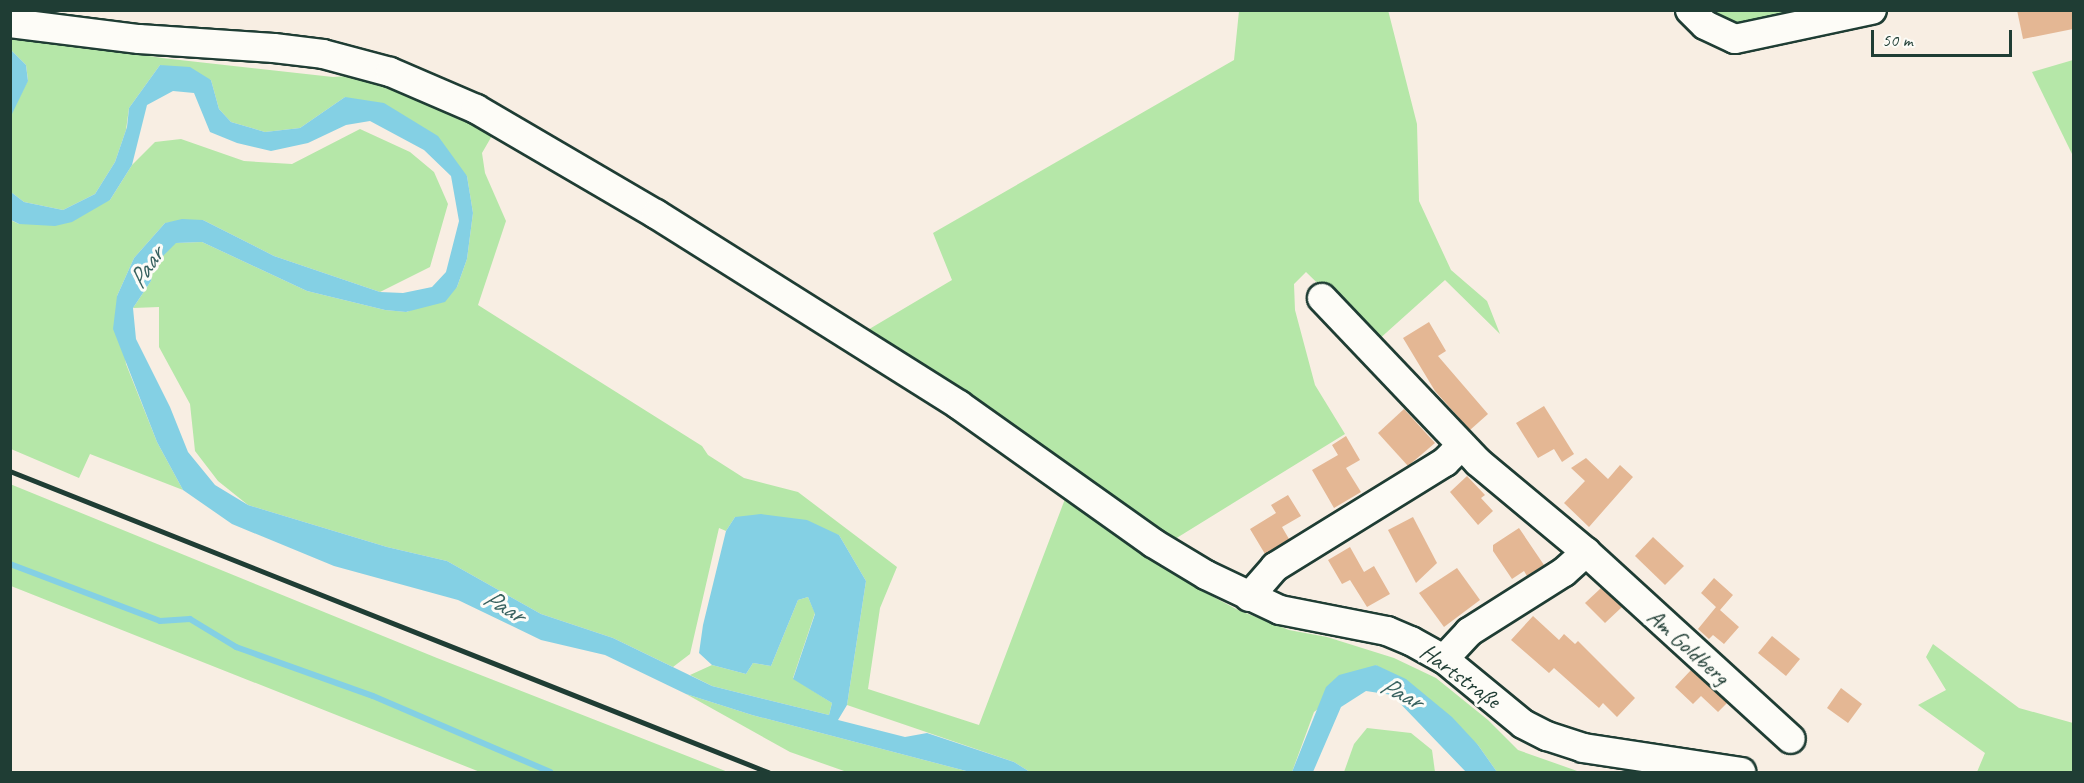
<!DOCTYPE html>
<html>
<head>
<meta charset="utf-8">
<style>
	body { margin:0 }
	#map { position:relative; width:2084px; height:783px; overflow:hidden; background:#f8eee3; font-family:Caveat,sans-serif }
	div>[style] { position:absolute }
	[style*='--x'] { left:calc(var(--x)*1px); top:calc(var(--y)*1px); width:calc(var(--w)*1px); rotate:calc(var(--a)*1deg) }
	.green>* { inset:0; background:#b5e7a8 }
	.water>* { inset:0; background:#84d0e4 }
	.stream>* { height:6px; margin:-3px; padding:0 3px; transform-origin:3px; border-radius:3px; background:#84d0e4 }
	.building>* { inset:0; background:#e4b794 }
	.roads { filter:drop-shadow(2px 0 #1f3d34) drop-shadow(-2px 0 #1f3d34) drop-shadow(0 2px #1f3d34) drop-shadow(0 -2px #1f3d34) }
	.minor>* { height:28px; margin:-14px; padding:0 14px; transform-origin:14px; border-radius:14px; background:#fdfcf7 }
	.rail>* { height:4.5px; margin:-2.25px; padding:0 2.25px; transform-origin:2.25px; border-radius:2.25px; background:#1f3d34 }
	span { translate:-50% -50%; white-space:nowrap; text-align:center; line-height:1.15; -webkit-text-stroke:6px #fdfcf7; paint-order:stroke }
	.street-label { font-size:24px; color:#1f3d34 }
	.water-label { font-size:26px; color:#386260; font-style:italic }
	.frame { position:absolute; inset:0; border:12px solid #1f3d34; pointer-events:none }
	.scale { position:absolute; left:1871px; top:30px; width:141px; height:27px; box-sizing:border-box; border:3px solid #1f3d34; border-top:0; padding-left:8px; font-size:18px; line-height:21px; white-space:nowrap; color:#1f3d34; -webkit-text-stroke:4px #fdfcf7; paint-order:stroke }
</style>
</head>
<body>
<div id="map">
	<div class="green">
		<i style="clip-path:polygon(1388px 10px,1417px 124px,1419px 201px,1451px 270px,1487px 301px,1500px 334px,1445px 280px,1377px 341px,1306px 272px,1294px 284px,1295px 310px,1315px 385px,1345px 434px,1175px 539px,1133px 515px,866px 331px,952px 280px,933px 233px,1234px 60px,1239px 11px)"></i>
		<i style="clip-path:polygon(1700px 11px,1832px 11px,1740px 28px)"></i>
		<i style="clip-path:polygon(10px 34px,162px 58px,333px 77px,349px 76px,429px 100px,493px 134px,482px 153px,485px 173px,506px 221px,478px 305px,702px 446px,708px 455px,744px 478px,798px 492px,897px 567px,880px 608px,868px 689px,979px 725px,1065px 499px,1193px 586px,1238px 610px,1289px 630px,1327px 637px,1394px 658px,1436px 678px,1488px 720px,1518px 750px,1580px 772px,1497px 772px,1478px 745px,1376px 665px,1314px 712px,1292px 772px,1030px 772px,1014px 762px,847px 705px,866px 581px,839px 535px,735px 517px,726px 531px,719px 528px,690px 654px,673px 667px,613px 638px,541px 614px,447px 561px,387px 547px,248px 505px,218px 481px,195px 451px,190px 404px,159px 347px,159px 307px,133px 308px,151px 281px,153px 266px,175px 243px,202px 242px,307px 291px,385px 310px,407px 312px,457px 287px,467px 259px,473px 213px,467px 176px,345px 97px,300px 128px,265px 132px,231px 122px,219px 109px,211px 80px,160px 65px,129px 108px,126px 130px,115px 162px,95px 194px,63px 210px,24px 202px,11px 192px,10px 116px,28px 80px,26px 65px,11px 50px)"></i>
		<i style="clip-path:polygon(2073px 60px,2074px 60px,2073px 156px,2032px 72px)"></i>
		<i style="clip-path:polygon(360px 129px,410px 152px,434px 172px,448px 204px,430px 267px,380px 292px,274px 256px,203px 220px,165px 223px,134px 258px,117px 296px,126px 364px,157px 442px,183px 490px,90px 454px,79px 478px,11px 449px,10px 220px,19px 224px,110px 200px,132px 165px,155px 142px,181px 139px,244px 161px,292px 164px)"></i>
		<i style="clip-path:polygon(10px 484px,437px 658px,728px 772px,480px 772px,11px 586px)"></i>
		<i style="clip-path:polygon(808px 597px,815px 613px,793px 678px,832px 703px,829px 715px,712px 686px,690px 675px,712px 665px,746px 674px,753px 663px,771px 666px,798px 600px)"></i>
		<i style="clip-path:polygon(1933px 644px,2019px 708px,2073px 723px,2073px 772px,1977px 772px,1985px 753px,1918px 705px,1946px 690px,1926px 657px)"></i>
		<i style="clip-path:polygon(686px 694px,752px 715px,970px 772px,847px 772px,790px 752px)"></i>
		<i style="clip-path:polygon(1367px 728px,1411px 733px,1432px 750px,1435px 772px,1344px 772px,1354px 744px)"></i>
	</div>
	<div class="water">
		<i style="clip-path:polygon(11px 50px,26px 65px,28px 81px,11px 116px)"></i>
		<i style="clip-path:polygon(160px 65px,190px 67px,211px 80px,219px 109px,231px 122px,265px 132px,300px 128px,345px 97px,384px 103px,438px 136px,467px 176px,473px 213px,467px 259px,457px 287px,445px 302px,406px 312px,385px 310px,307px 291px,202px 242px,176px 243px,153px 266px,151px 281px,133px 308px,136px 339px,170px 407px,188px 452px,215px 485px,248px 505px,387px 547px,447px 561px,541px 614px,613px 638px,712px 686px,829px 715px,832px 703px,793px 679px,815px 614px,808px 597px,798px 600px,771px 666px,753px 663px,746px 674px,712px 665px,699px 653px,703px 625px,726px 531px,735px 517px,761px 514px,807px 520px,839px 535px,866px 581px,847px 705px,838px 720px,905px 737px,927px 733px,1014px 762px,1030px 772px,970px 772px,752px 715px,686px 694px,605px 655px,541px 640px,458px 600px,334px 566px,232px 524px,183px 490px,157px 442px,113px 329px,117px 296px,134px 258px,165px 223px,182px 219px,203px 220px,274px 256px,380px 292px,403px 293px,432px 287px,446px 272px,459px 221px,451px 176px,424px 150px,370px 121px,346px 125px,308px 143px,271px 151px,237px 143px,210px 132px,194px 93px,173px 91px,147px 105px,132px 165px,110px 200px,72px 222px,55px 226px,19px 224px,11px 220px,11px 192px,24px 202px,63px 210px,95px 194px,115px 162px,127px 127px,129px 108px)"></i>
		<i style="clip-path:polygon(1376px 665px,1406px 679px,1452px 717px,1478px 745px,1497px 772px,1466px 772px,1392px 695px,1366px 691px,1341px 707px,1313px 772px,1292px 772px,1326px 687px,1339px 675px)"></i>
	</div>
	<div class="stream">
		<i style="--x:10;--y:564;--w:160;--a:20.8"></i>
		<i style="--x:160;--y:621;--w:30;--a:-4"></i>
		<i style="--x:190;--y:619;--w:54;--a:31.3"></i>
		<i style="--x:236;--y:647;--w:145;--a:19.7"></i>
		<i style="--x:373;--y:696;--w:193;--a:23.2"></i>
	</div>
	<div class="building">
		<i style="clip-path:polygon(2017px 10px,2073px 10px,2073px 29px,2023px 39px)"></i>
		<i style="clip-path:polygon(1429px 322px,1446px 351px,1438px 356px,1488px 414px,1470px 430px,1435px 391px,1403px 338px)"></i>
		<i style="clip-path:polygon(1544px 406px,1574px 454px,1562px 462px,1554px 449px,1538px 458px,1516px 423px)"></i>
		<i style="clip-path:polygon(1404px 409px,1435px 443px,1408px 466px,1378px 433px)"></i>
		<i style="clip-path:polygon(1346px 436px,1360px 460px,1346px 468px,1361px 492px,1334px 508px,1312px 470px,1338px 455px,1332px 445px)"></i>
		<i style="clip-path:polygon(1586px 458px,1608px 479px,1620px 465px,1633px 477px,1589px 527px,1564px 503px,1585px 481px,1571px 468px)"></i>
		<i style="clip-path:polygon(1467px 476px,1485px 495px,1481px 498px,1493px 511px,1478px 525px,1450px 492px)"></i>
		<i style="clip-path:polygon(1288px 495px,1301px 516px,1282px 527px,1289px 539px,1265px 554px,1250px 529px,1276px 513px,1271px 505px)"></i>
		<i style="clip-path:polygon(1413px 517px,1437px 563px,1416px 583px,1388px 530px)"></i>
		<i style="clip-path:polygon(1519px 528px,1544px 565px,1527px 576px,1524px 571px,1512px 579px,1493px 551px,1493px 545px)"></i>
		<i style="clip-path:polygon(1653px 537px,1684px 566px,1665px 585px,1635px 556px)"></i>
		<i style="clip-path:polygon(1350px 547px,1364px 572px,1374px 566px,1390px 594px,1367px 607px,1350px 580px,1342px 584px,1328px 560px)"></i>
		<i style="clip-path:polygon(1457px 568px,1480px 600px,1444px 627px,1419px 593px)"></i>
		<i style="clip-path:polygon(1714px 578px,1733px 595px,1720px 610px,1739px 627px,1724px 644px,1713px 635px,1709px 639px,1698px 629px,1716px 607px,1701px 593px)"></i>
		<i style="clip-path:polygon(1601px 588px,1622px 607px,1605px 623px,1585px 603px)"></i>
		<i style="clip-path:polygon(1533px 616px,1559px 640px,1564px 634px,1575px 644px,1578px 641px,1635px 698px,1617px 717px,1603px 703px,1599px 708px,1554px 668px,1549px 673px,1511px 640px)"></i>
		<i style="clip-path:polygon(1772px 636px,1800px 659px,1786px 676px,1758px 653px)"></i>
		<i style="clip-path:polygon(1691px 670px,1727px 703px,1718px 712px,1701px 696px,1693px 704px,1675px 687px)"></i>
		<i style="clip-path:polygon(1841px 688px,1862px 704px,1848px 723px,1827px 708px)"></i>
	</div>
	<div class="roads">
		<div class="minor">
			<i style="--x:1690;--y:10;--w:21;--a:45"></i>
			<i style="--x:1705;--y:25;--w:33;--a:25"></i>
			<i style="--x:1735;--y:39;--w:140;--a:-12"></i>
			<i style="--x:10;--y:23;--w:130;--a:7.1"></i>
			<i style="--x:139;--y:39;--w:135;--a:3.8"></i>
			<i style="--x:274;--y:48;--w:49;--a:7"></i>
			<i style="--x:323;--y:54;--w:69;--a:15"></i>
			<i style="--x:390;--y:72;--w:94;--a:23.3"></i>
			<i style="--x:476;--y:109;--w:208;--a:30.3"></i>
			<i style="--x:656;--y:214;--w:358;--a:32.2"></i>
			<i style="--x:959;--y:405;--w:238;--a:35.4"></i>
			<i style="--x:1153;--y:543;--w:62;--a:31.1"></i>
			<i style="--x:1206;--y:575;--w:82;--a:25.3"></i>
			<i style="--x:1280;--y:610;--w:109;--a:11.1"></i>
			<i style="--x:1387;--y:631;--w:26;--a:23"></i>
			<i style="--x:1411;--y:641;--w:38;--a:29"></i>
			<i style="--x:1444;--y:659;--w:102;--a:39.4"></i>
			<i style="--x:1523;--y:724;--w:27;--a:27"></i>
			<i style="--x:1547;--y:736;--w:38;--a:18"></i>
			<i style="--x:1583;--y:748;--w:160;--a:8.6"></i>
			<i style="--x:1322;--y:298;--w:226;--a:46.4"></i>
			<i style="--x:1478;--y:462;--w:141;--a:39.8"></i>
			<i style="--x:1586;--y:552;--w:277;--a:42.4"></i>
			<i style="--x:1249;--y:597;--w:40;--a:-49"></i>
			<i style="--x:1275;--y:567;--w:200;--a:-31.7"></i>
			<i style="--x:1445;--y:462;--w:23;--a:-45"></i>
			<i style="--x:1444;--y:659;--w:37;--a:-47"></i>
			<i style="--x:1469;--y:632;--w:112;--a:-32.3"></i>
			<i style="--x:1564;--y:572;--w:30;--a:-42"></i>
		</div>
	</div>
	<div class="rail">
		<i style="--x:10;--y:471;--w:816;--a:21.66"></i>
	</div>
	<div class="street-label">
		<span style="left:1688px;top:647px;rotate:42deg">Am Goldberg</span>
		<span style="left:1460px;top:676px;rotate:36deg">Hartstraße</span>
	</div>
	<div class="water-label">
		<span style="left:146px;top:268px;rotate:-57deg">Paar</span>
		<span style="left:504px;top:606px;rotate:30deg">Paar</span>
		<span style="left:1401px;top:693px;rotate:26deg">Paar</span>
	</div>
	<div class="frame"></div>
	<div class="scale">50 m</div>
</div>
</body>
</html>
